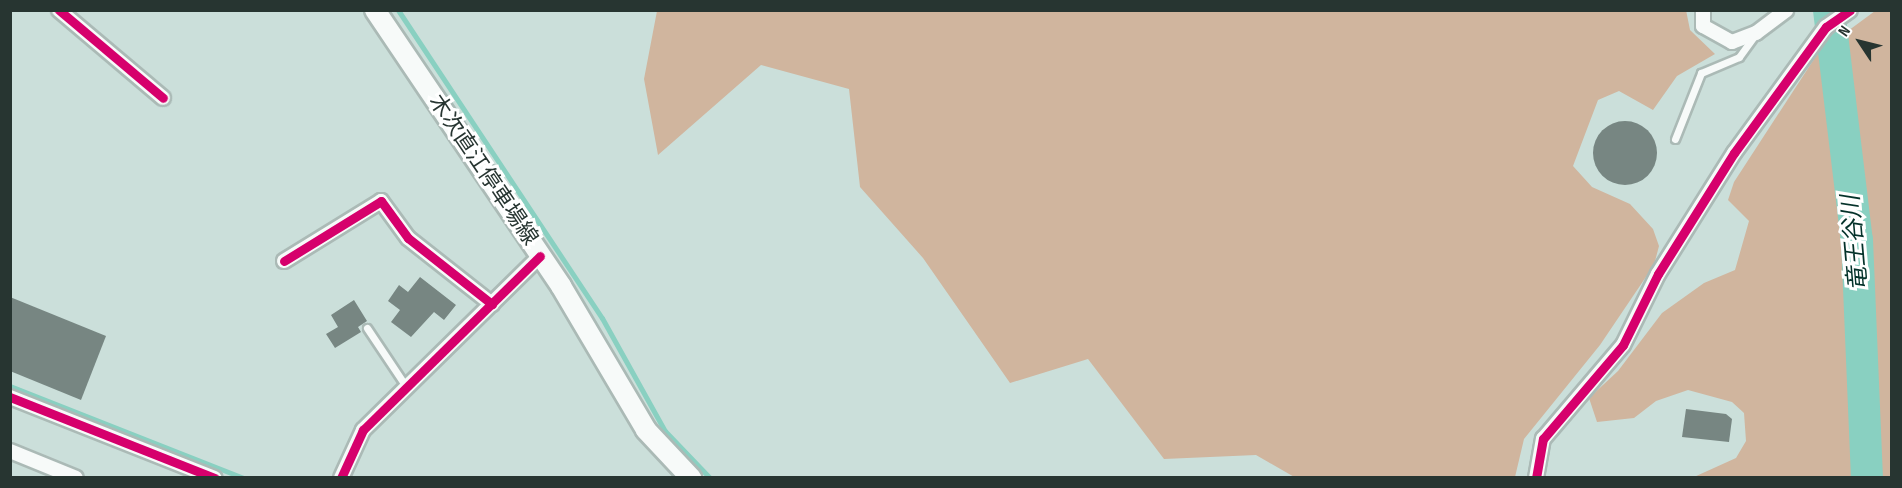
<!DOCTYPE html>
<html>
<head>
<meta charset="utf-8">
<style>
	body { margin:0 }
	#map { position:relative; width:1902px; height:488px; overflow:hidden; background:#cbdfda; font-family:"Sofia Sans Condensed","Noto Sans JP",sans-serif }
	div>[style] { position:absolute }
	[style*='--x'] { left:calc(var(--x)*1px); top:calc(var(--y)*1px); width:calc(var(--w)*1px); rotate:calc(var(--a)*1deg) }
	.forest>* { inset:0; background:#d0b59e }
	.stream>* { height:5px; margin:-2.5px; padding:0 2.5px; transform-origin:2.5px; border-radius:2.5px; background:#89d0c1 }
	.river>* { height:32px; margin:-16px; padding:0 16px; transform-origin:16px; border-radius:16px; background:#89d0c1 }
	.building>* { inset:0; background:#778682 }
	.round { border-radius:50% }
	.roads { filter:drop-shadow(2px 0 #abbab6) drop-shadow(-2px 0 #abbab6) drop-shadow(0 2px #abbab6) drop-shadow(0 -2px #abbab6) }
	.lane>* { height:7px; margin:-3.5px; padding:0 3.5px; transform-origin:3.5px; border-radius:3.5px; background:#f7faf9 }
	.street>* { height:14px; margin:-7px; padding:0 7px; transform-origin:7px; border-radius:7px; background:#f7faf9 }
	.secondary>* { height:20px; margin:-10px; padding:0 10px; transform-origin:10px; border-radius:10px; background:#f7faf9 }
	.cycleway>* { height:9px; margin:-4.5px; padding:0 4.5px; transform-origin:4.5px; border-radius:4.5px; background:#d6006c }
	span { translate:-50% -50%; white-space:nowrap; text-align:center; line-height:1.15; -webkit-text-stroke:6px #fff; paint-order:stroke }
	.street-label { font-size:22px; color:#273531 }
	.water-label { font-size:24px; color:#04322a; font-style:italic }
	.frame { position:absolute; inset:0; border:12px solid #273531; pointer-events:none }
	.north { position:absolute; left:1830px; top:12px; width:60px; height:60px; -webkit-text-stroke:4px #fff; paint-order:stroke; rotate:305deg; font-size:16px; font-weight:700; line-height:24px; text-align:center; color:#273531 }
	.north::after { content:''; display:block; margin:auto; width:21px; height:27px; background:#273531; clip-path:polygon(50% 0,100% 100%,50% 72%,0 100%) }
</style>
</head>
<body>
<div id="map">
	<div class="forest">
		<i style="clip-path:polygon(657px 11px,1686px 10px,1690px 30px,1715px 54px,1677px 76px,1653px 110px,1619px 91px,1598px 100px,1573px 166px,1592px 187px,1630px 204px,1653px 229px,1659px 246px,1654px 265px,1600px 345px,1524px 439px,1515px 477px,1296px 478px,1256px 455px,1164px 459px,1088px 359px,1010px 383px,923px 258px,860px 187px,849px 89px,761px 65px,658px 155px,644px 79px)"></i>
		<i style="clip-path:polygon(1875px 11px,1892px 11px,1891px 477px,1694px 477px,1736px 458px,1746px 441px,1744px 413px,1732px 402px,1688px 390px,1656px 401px,1634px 418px,1597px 422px,1589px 398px,1618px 371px,1662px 313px,1704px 283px,1735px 270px,1749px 221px,1728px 200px,1734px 182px,1818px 53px)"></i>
	</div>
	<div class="stream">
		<i style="--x:398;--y:10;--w:369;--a:56.5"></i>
		<i style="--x:602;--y:318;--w:129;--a:60.9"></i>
		<i style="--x:665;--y:431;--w:65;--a:46.2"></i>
		<i style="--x:10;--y:386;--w:251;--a:21.5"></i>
	</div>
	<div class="river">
		<i style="--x:1829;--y:10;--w:232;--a:83.1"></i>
		<i style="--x:1857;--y:240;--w:238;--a:87.6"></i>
	</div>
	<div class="building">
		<i class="round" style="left:1593px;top:121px;width:64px;height:64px"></i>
		<i style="clip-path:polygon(420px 277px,456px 305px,444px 320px,434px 312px,411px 337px,391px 322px,400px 310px,388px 301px,399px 285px,408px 292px)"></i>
		<i style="clip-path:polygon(10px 297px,106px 336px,81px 400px,10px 371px)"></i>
		<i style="clip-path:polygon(354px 300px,367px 321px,358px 327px,361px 332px,335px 348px,326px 334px,338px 327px,331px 315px)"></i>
		<i style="clip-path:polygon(1686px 409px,1726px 414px,1732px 419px,1729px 442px,1682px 437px)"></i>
	</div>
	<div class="roads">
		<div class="lane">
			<i style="--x:1675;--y:139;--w:71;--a:-68.5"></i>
			<i style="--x:1701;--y:73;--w:41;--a:-22.8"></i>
			<i style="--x:1739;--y:57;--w:29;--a:-54"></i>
			<i style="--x:367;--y:328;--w:72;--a:56.3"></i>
		</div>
		<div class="street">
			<i style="--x:59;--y:10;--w:136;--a:40.2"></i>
			<i style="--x:1703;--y:10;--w:16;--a:90"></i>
			<i style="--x:1703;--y:26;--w:33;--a:29"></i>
			<i style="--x:1732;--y:42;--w:26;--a:-21"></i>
			<i style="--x:1756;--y:33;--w:38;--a:-37"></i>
			<i style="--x:284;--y:261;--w:114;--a:-31.7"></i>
			<i style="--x:381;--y:201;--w:46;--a:53.9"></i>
			<i style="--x:408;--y:238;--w:107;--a:38.2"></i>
			<i style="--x:10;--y:397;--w:220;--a:21.6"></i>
			<i style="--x:10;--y:451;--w:71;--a:22.2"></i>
			<i style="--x:341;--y:478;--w:53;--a:-65.4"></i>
			<i style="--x:363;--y:430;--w:248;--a:-44.5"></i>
			<i style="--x:1536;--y:478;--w:40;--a:-80"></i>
			<i style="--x:1543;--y:439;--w:123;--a:-49.6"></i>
			<i style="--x:1623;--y:345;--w:79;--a:-63.8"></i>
			<i style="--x:1658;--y:274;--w:143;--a:-57.9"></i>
			<i style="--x:1734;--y:153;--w:156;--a:-53.9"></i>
			<i style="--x:1826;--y:27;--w:29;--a:-35"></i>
		</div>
		<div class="secondary">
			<i style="--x:375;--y:10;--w:333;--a:56"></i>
			<i style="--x:561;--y:286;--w:167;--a:59.4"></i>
			<i style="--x:646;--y:430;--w:66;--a:46.8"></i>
		</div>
	</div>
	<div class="cycleway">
		<i style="--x:59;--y:10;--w:136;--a:40.2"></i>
		<i style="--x:284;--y:261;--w:114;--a:-31.7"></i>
		<i style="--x:381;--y:201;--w:46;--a:53.9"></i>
		<i style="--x:408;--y:238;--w:107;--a:38.2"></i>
		<i style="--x:10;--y:397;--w:220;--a:21.6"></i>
		<i style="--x:341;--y:478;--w:53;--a:-65.4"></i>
		<i style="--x:363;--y:430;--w:248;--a:-44.5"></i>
		<i style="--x:1536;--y:478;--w:40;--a:-80"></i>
		<i style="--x:1543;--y:439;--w:123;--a:-49.6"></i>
		<i style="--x:1623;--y:345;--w:79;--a:-63.8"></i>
		<i style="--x:1658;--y:274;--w:143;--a:-57.9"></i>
		<i style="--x:1734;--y:153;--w:156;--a:-53.9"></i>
		<i style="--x:1826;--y:27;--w:29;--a:-35"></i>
	</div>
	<div class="street-label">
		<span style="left:483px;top:170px;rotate:56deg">木次直江停車場線</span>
	</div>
	<div class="water-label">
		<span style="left:1855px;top:243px;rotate:-95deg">竜王谷川</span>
	</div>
	<div class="frame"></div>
	<div class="north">N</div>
</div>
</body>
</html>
